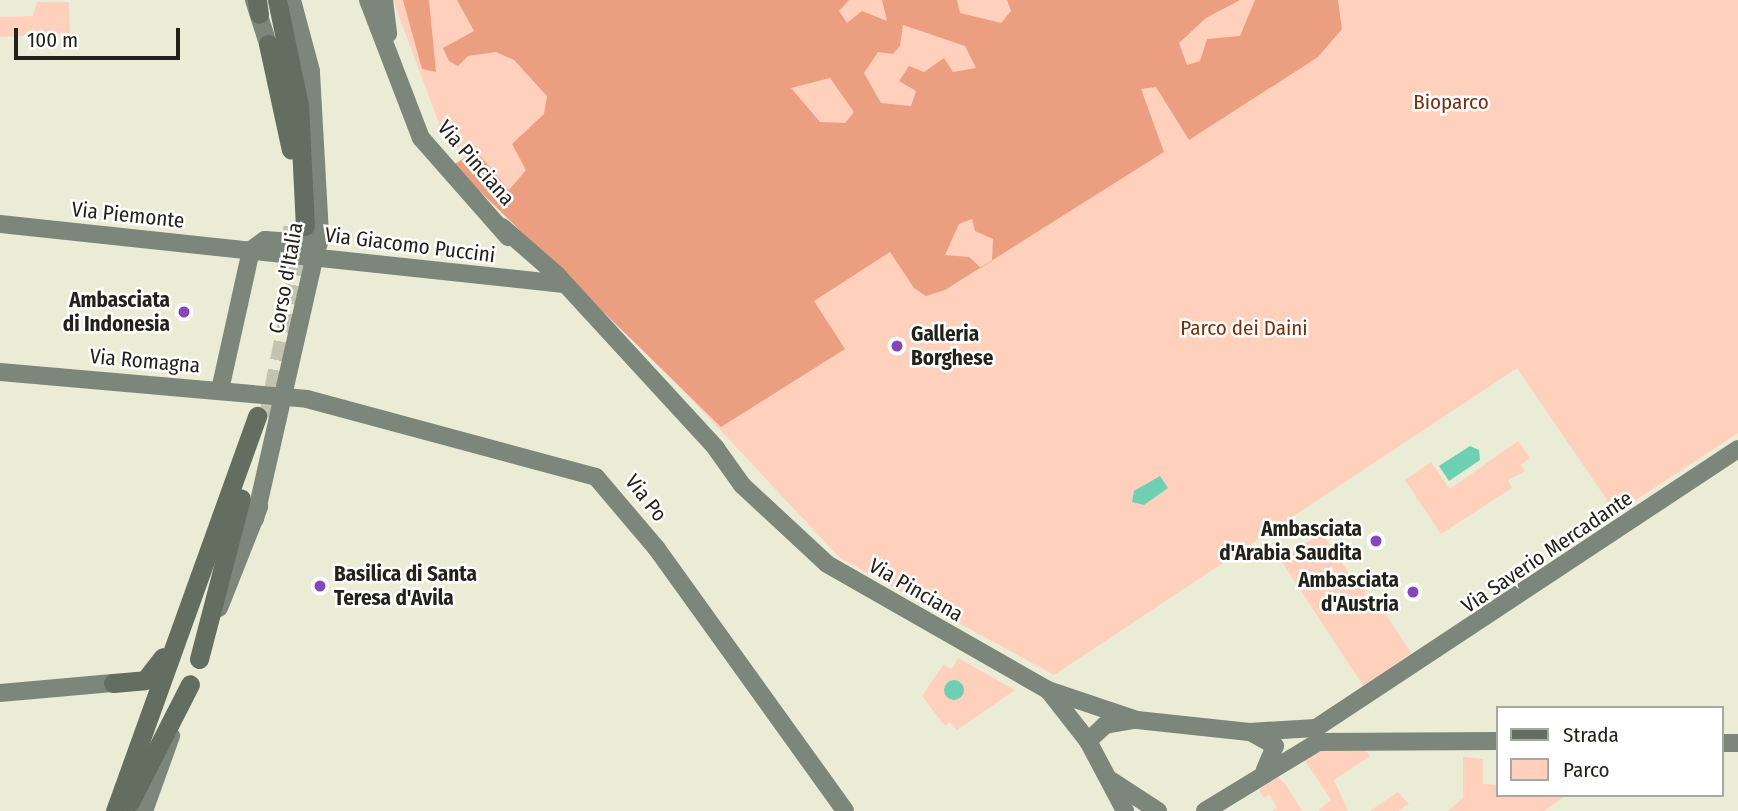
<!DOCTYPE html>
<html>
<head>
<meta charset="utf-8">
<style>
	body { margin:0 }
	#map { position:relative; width:1738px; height:811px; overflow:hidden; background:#ebecd5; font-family:"Fira Sans Condensed",sans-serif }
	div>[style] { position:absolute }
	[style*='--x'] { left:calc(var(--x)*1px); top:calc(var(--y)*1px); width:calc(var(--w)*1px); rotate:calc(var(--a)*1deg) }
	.green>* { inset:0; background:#ffd0bc }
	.forest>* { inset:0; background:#eb9f80 }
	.water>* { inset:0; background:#6fcfb3 }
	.round { border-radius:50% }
	.primary-tunnel>* { height:19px; margin-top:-9.5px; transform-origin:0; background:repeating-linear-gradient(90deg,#c3c4b0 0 19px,transparent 0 29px) }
	.secondary>* { height:18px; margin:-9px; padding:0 9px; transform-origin:9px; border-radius:9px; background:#7c867a }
	.primary>* { height:19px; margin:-9.5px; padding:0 9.5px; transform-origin:9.5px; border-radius:9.5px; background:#636e60 }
	.dots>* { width:19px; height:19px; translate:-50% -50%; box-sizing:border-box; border:4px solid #fff; border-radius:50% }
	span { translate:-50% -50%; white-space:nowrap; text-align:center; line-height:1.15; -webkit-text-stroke:5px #fff; paint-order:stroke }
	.park-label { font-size:21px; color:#74310f }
	.street-label { font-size:21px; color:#22221a }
	.poi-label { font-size:21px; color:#22221a; font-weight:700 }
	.right { translate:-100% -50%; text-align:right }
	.left { translate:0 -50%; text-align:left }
	.legend { position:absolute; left:1496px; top:706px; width:228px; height:91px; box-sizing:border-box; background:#fff; border:2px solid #a7a7a3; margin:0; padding:9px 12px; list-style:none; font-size:21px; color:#22221a }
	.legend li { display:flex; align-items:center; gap:14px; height:35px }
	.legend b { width:35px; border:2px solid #a7a7a3 }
	.scale { position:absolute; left:14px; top:28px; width:166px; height:32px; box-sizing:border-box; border:4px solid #22221a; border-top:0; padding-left:9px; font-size:21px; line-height:24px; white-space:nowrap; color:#22221a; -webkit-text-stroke:5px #fff; paint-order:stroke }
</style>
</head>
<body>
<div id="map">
	<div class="green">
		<i style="clip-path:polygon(393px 0,1738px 0,1738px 433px,1616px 513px,1517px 368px,1054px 675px,840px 558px,443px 134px)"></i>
		<i style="clip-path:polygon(37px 2px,69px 2px,70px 33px,0 37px,0 17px,33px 16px)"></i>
		<i style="clip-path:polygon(1518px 441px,1530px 458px,1521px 465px,1525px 471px,1508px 480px,1512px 488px,1441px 534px,1405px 480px,1431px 462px,1450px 489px)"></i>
		<i style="clip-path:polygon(1322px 533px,1353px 579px,1359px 576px,1366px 586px,1362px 609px,1376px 599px,1411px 653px,1364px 687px,1280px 559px)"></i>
		<i style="clip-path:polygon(958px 658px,1015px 690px,957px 730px,950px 722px,945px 726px,922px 696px,943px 665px,952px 669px)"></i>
		<i style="clip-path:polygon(1317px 750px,1366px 751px,1370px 756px,1334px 780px,1348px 811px,1318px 811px,1331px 800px,1304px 759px)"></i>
		<i style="clip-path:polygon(1463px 757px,1483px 759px,1483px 784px,1498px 785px,1498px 795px,1566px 795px,1544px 811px,1448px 811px,1463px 798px)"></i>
		<i style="clip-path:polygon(1278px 777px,1286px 785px,1302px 811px,1272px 811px,1277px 807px,1269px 794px,1264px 798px,1259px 790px)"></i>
		<i style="clip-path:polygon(1398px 792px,1409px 804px,1398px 811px,1370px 811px)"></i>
	</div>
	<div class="forest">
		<i style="clip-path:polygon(403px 0,429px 0,436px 72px,422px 69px)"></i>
		<i style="clip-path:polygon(evenodd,457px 0,849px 0,839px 11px,847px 23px,862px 11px,887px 21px,882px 0,957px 0,960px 13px,1001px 23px,1011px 11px,1007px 0,1240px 0,1206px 18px,1179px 43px,1187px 65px,1200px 61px,1207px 39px,1240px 36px,1255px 0,1338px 0,1342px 29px,1318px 57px,1189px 140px,1156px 87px,1141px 89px,1164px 152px,945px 290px,926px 296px,914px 288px,890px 252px,814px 301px,845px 349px,721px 427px,453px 165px,476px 151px,509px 190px,526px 170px,512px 144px,544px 114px,547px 96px,514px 60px,496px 52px,468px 56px,458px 66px,449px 61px,443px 48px,474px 31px,457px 0,903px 25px,965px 46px,976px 68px,953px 72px,944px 58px,924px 72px,909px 66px,899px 81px,916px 91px,911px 106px,881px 103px,864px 73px,878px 52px,893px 54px,900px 46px,903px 25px,457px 0,830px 78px,854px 112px,845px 123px,820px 122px,791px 88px,830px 78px,457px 0,972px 219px,975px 231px,993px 239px,992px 261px,981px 268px,969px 257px,945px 255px,959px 224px,972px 219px)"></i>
	</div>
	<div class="water">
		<i style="clip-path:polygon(1470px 446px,1479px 450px,1480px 460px,1449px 481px,1439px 466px)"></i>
		<i style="clip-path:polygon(1160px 476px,1168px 488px,1144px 505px,1132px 502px,1134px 491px)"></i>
		<i class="round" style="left:944px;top:680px;width:20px;height:20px"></i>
	</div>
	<div class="primary-tunnel">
		<i style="--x:290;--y:260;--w:34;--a:-85"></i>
		<i style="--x:268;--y:417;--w:181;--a:-78.5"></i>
	</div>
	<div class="secondary">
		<i style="--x:254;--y:0;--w:46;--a:72.3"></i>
		<i style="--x:368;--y:0;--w:148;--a:69"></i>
		<i style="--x:421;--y:138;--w:132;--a:48.7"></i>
		<i style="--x:384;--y:0;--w:34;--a:83"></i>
		<i style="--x:0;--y:224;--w:567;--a:6.07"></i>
		<i style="--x:502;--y:227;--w:73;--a:41.1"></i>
		<i style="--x:557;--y:275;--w:234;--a:47.4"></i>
		<i style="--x:715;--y:447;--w:47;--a:54.6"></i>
		<i style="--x:742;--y:485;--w:116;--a:42.9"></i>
		<i style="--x:827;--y:564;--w:254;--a:29.7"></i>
		<i style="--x:1048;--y:690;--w:94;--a:18.6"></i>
		<i style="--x:1137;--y:720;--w:113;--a:6.1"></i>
		<i style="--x:1249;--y:732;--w:67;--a:-3.4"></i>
		<i style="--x:1316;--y:728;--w:506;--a:-33.47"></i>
		<i style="--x:251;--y:250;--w:17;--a:-36"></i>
		<i style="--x:265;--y:240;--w:54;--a:4.2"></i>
		<i style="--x:0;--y:372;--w:308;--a:5"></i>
		<i style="--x:307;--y:399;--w:299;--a:15.1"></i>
		<i style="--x:596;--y:477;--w:94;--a:49.7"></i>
		<i style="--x:657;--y:549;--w:322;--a:54.3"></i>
		<i style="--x:220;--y:390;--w:143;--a:-77.5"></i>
		<i style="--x:255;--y:519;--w:292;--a:-77.2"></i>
		<i style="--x:320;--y:234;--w:163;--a:-93.2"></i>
		<i style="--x:311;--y:71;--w:73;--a:-105"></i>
		<i style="--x:219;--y:608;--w:109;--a:-68.4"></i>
		<i style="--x:1048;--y:690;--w:65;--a:51.9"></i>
		<i style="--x:1088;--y:741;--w:79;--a:62.1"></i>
		<i style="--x:0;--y:693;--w:113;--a:-5.1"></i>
		<i style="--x:1252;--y:733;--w:26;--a:29"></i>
		<i style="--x:1275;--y:746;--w:26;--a:113"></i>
		<i style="--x:1088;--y:741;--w:23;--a:-43"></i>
		<i style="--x:1105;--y:725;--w:29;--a:-10"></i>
		<i style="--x:1722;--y:743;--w:16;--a:0"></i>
		<i style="--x:1112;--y:781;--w:55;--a:33.1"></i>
		<i style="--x:144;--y:811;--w:80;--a:-70.2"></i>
		<i style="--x:1205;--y:811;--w:132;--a:-31.4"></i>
		<i style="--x:1318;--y:742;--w:180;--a:-0.3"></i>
	</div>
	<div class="primary">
		<i style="--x:257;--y:0;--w:14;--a:82"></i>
		<i style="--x:277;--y:0;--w:107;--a:78.2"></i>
		<i style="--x:299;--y:105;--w:121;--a:87.2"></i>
		<i style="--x:268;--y:44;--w:108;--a:77.8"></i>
		<i style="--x:199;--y:659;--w:166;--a:-75.4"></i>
		<i style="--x:113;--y:683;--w:32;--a:-5"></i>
		<i style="--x:145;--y:680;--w:29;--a:-52"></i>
		<i style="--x:130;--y:802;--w:132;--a:-63"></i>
		<i style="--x:115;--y:811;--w:420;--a:-70.2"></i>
	</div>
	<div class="dots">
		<i style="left:184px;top:312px;background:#8646bb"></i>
		<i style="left:897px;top:346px;background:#8646bb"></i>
		<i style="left:1376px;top:541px;background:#8646bb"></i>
		<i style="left:320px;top:586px;background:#8646bb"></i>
		<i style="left:1413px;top:592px;background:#8646bb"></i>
	</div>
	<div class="park-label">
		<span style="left:1451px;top:102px">Bioparco</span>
		<span style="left:1244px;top:328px">Parco dei Daini</span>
	</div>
	<div class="street-label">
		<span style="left:476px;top:163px;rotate:49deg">Via Pinciana</span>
		<span style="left:128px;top:215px;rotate:6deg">Via Piemonte</span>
		<span style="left:410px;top:245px;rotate:7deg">Via Giacomo Puccini</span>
		<span style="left:286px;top:278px;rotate:-80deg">Corso d'Italia</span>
		<span style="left:145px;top:361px;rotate:5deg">Via Romagna</span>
		<span style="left:646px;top:498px;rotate:52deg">Via Po</span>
		<span style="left:1547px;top:552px;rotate:-34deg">Via Saverio Mercadante</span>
		<span style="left:916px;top:590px;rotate:30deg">Via Pinciana</span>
	</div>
	<div class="poi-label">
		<span class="right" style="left:170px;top:312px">Ambasciata<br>di Indonesia</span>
		<span class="left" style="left:911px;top:346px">Galleria<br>Borghese</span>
		<span class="right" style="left:1362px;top:541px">Ambasciata<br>d'Arabia Saudita</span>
		<span class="left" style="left:334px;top:586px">Basilica di Santa<br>Teresa d'Avila</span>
		<span class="right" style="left:1399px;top:592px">Ambasciata<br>d'Austria</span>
	</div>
	<ul class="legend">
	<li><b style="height:9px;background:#636e60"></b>Strada</li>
	<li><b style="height:19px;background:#ffd0bc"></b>Parco</li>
	</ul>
	<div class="scale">100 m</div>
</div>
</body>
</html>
